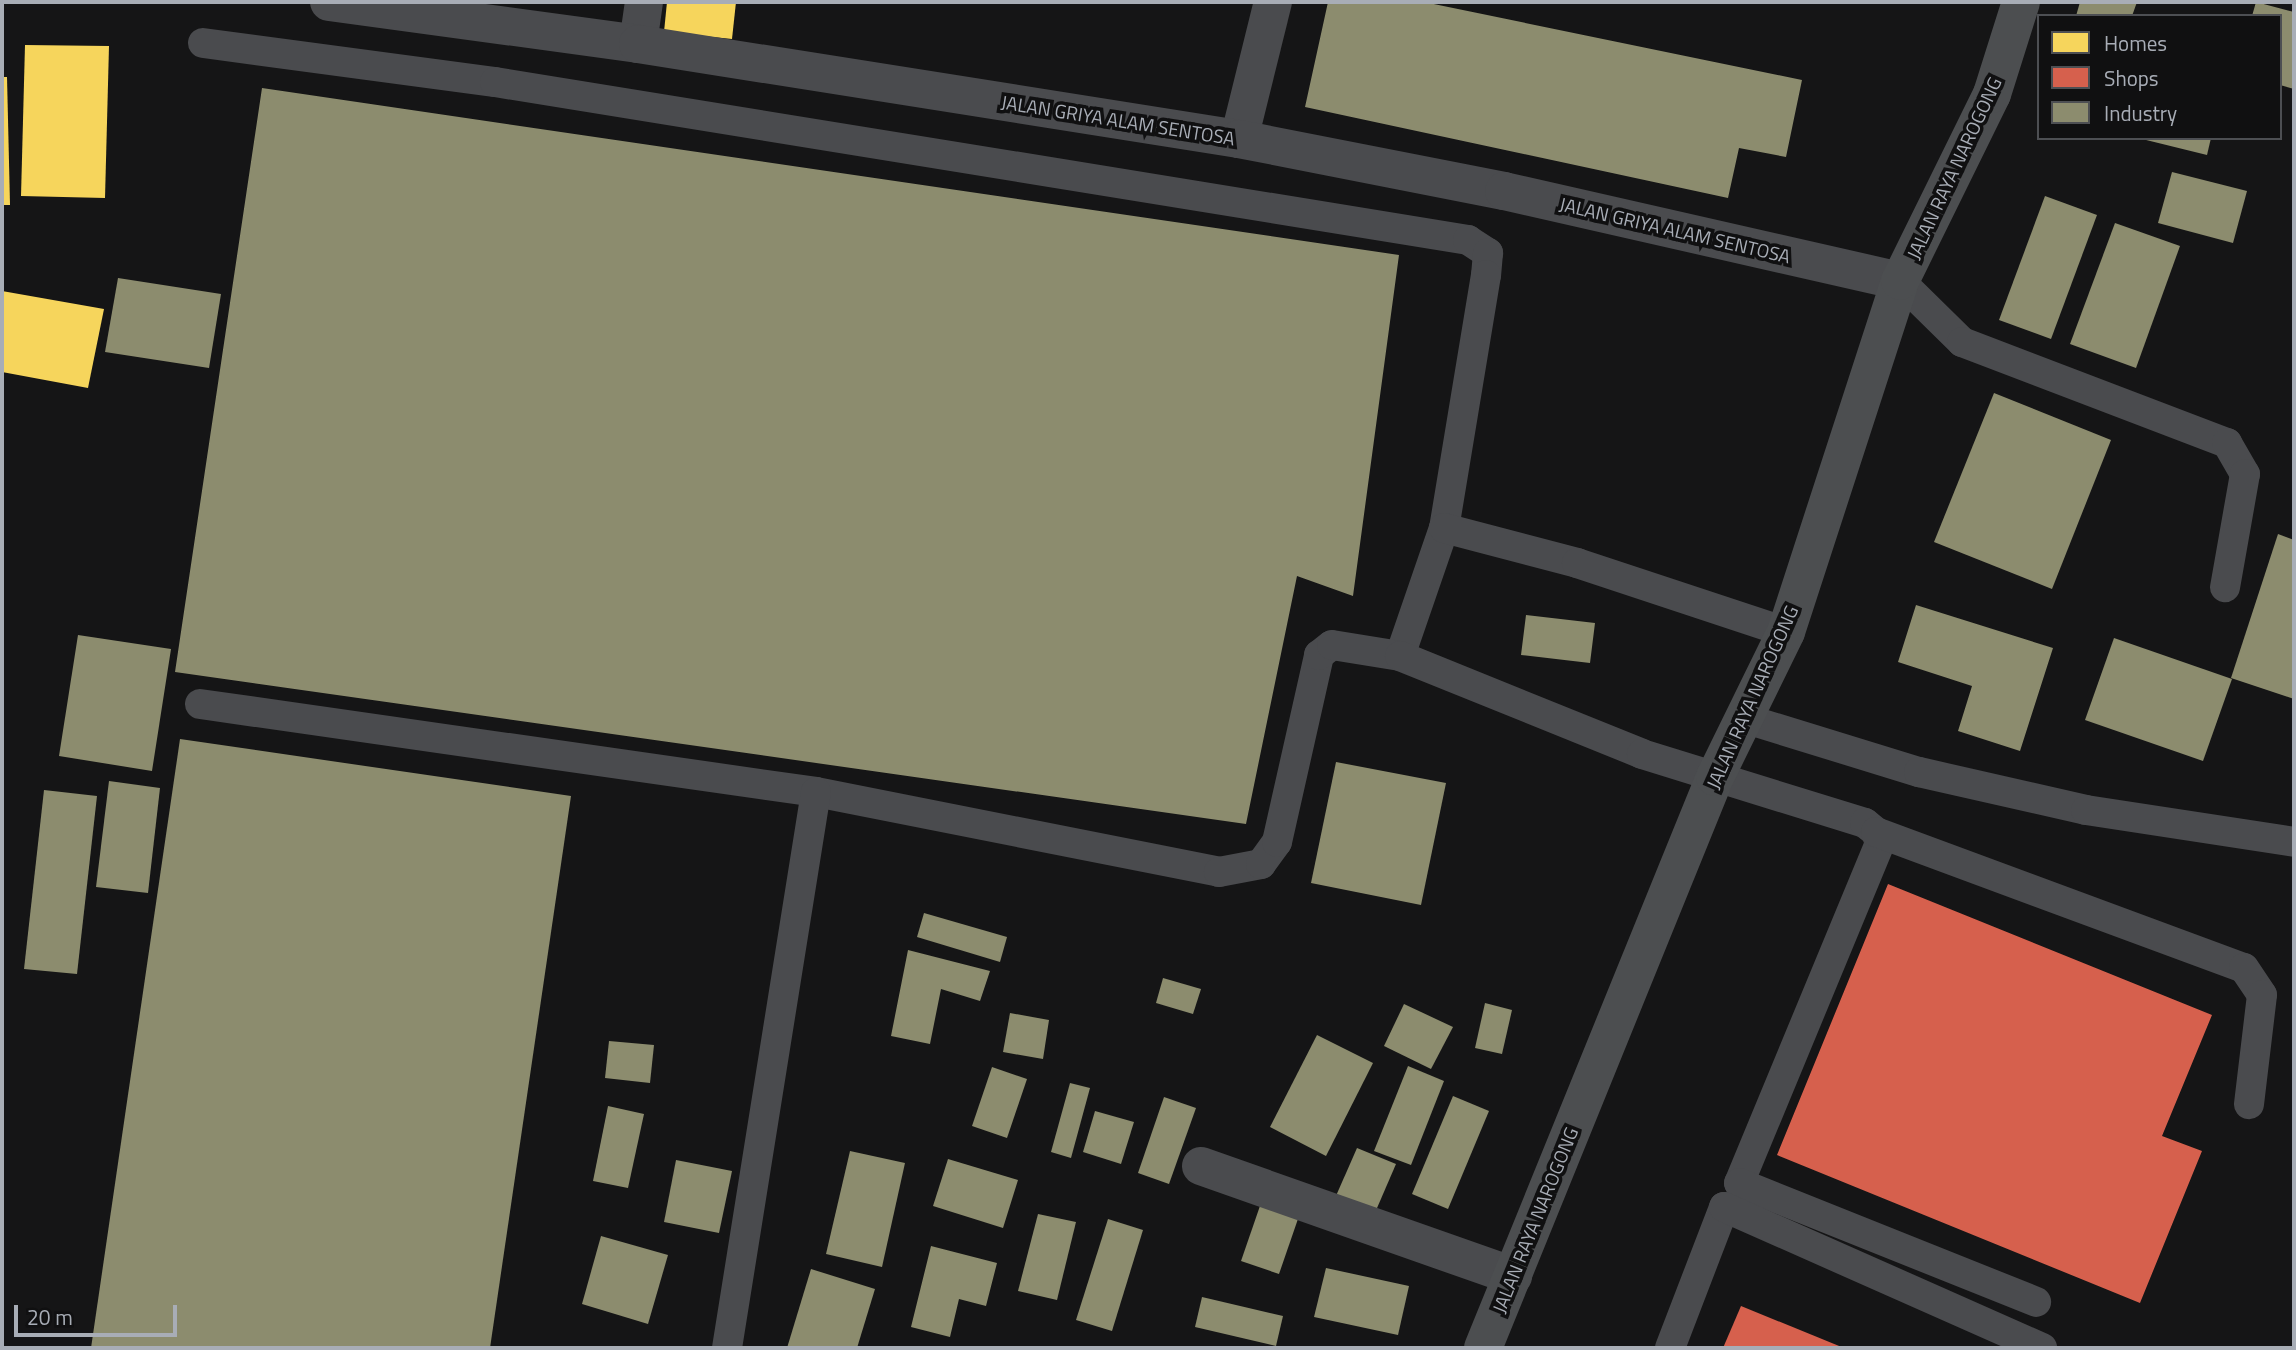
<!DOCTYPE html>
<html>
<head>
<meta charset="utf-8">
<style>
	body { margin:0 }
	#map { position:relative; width:2296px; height:1350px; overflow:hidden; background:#151516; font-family:"Titillium Web",sans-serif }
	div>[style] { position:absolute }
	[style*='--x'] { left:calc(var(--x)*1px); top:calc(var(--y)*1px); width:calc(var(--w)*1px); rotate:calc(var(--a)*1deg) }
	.homes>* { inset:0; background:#f6d55c }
	.shops>* { inset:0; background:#d6604d }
	.industry>* { inset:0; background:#8c8c6e }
	.service>* { height:30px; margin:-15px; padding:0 15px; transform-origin:15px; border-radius:15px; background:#4a4b4e }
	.minor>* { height:38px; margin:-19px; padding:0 19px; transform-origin:19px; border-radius:19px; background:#4a4b4e }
	.tertiary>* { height:38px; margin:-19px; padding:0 19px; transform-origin:19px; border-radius:19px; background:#4a4b4e }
	.primary>* { height:38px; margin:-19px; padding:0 19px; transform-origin:19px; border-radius:19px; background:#4c4e50 }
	span { translate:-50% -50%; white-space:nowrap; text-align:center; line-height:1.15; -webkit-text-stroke:7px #101011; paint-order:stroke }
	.street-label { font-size:19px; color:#a8adb6 }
	.frame { position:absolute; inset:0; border:4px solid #a8adb6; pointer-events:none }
	.legend { position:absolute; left:2037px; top:14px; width:245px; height:126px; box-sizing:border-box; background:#101011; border:2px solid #4d4f53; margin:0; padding:9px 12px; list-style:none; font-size:21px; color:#a8adb6 }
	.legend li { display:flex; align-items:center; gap:14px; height:35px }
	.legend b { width:35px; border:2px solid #4d4f53 }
	.scale { position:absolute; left:14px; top:1305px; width:163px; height:32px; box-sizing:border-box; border:4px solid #a8adb6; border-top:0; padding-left:9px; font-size:21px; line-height:24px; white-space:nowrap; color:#a8adb6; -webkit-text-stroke:5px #101011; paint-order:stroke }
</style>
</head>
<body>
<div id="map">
	<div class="homes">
		<i style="clip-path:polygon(667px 2px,736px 2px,732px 39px,664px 32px)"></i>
		<i style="clip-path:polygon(25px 45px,109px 46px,105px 198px,21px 196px)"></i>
		<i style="clip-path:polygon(2px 77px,7px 77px,10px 205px,2px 205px)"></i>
		<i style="clip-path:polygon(2px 291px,104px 309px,88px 388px,2px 372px)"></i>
	</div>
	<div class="shops">
		<i style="clip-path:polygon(1888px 884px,2212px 1015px,2162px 1136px,2202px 1151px,2140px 1303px,1777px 1155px)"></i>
		<i style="clip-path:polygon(1741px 1306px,1844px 1348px,1723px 1348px)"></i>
	</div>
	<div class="industry">
		<i style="clip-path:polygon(1328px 2px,1424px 2px,1802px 80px,1786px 157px,1739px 148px,1728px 198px,1305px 107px)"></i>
		<i style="clip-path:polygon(2080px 2px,2137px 2px,2132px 16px,2076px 16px)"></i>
		<i style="clip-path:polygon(2256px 2px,2294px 12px,2294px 89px,2280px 85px,2280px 16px,2252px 16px)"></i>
		<i style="clip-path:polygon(262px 88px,1399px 255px,1353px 596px,1297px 576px,1246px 824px,175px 672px)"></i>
		<i style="clip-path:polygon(2138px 138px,2211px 138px,2207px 155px)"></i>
		<i style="clip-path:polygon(2172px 172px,2247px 191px,2233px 243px,2158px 223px)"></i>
		<i style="clip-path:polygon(2045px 196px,2097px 215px,2051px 339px,1999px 320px)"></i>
		<i style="clip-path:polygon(2115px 223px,2180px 246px,2136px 368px,2070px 344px)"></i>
		<i style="clip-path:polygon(118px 278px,221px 294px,209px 368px,105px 352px)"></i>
		<i style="clip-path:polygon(1994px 393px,2111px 440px,2052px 589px,1934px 542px)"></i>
		<i style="clip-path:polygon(2278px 534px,2294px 540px,2294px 699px,2231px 678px)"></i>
		<i style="clip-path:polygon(1916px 605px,2053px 648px,2020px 751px,1958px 731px,1972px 686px,1898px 662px)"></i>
		<i style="clip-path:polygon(1526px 615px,1595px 623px,1590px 663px,1521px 655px)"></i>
		<i style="clip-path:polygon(78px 635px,171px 649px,152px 771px,59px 756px)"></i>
		<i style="clip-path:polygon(2114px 638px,2232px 679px,2203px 761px,2085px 720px)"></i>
		<i style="clip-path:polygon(180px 739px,571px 796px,490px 1348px,91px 1348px)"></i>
		<i style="clip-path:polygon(1336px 762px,1446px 783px,1421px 905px,1311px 883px)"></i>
		<i style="clip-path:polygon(109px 781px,160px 788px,148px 893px,96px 887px)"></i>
		<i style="clip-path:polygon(44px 790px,97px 796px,77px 974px,24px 969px)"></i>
		<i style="clip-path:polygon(924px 913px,1007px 937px,1000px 962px,917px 937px)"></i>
		<i style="clip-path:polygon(908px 950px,990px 971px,980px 1001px,941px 989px,930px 1044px,891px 1036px)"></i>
		<i style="clip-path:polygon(1163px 978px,1201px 989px,1193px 1014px,1156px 1003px)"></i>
		<i style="clip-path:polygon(1485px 1003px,1512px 1010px,1502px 1054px,1475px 1048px)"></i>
		<i style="clip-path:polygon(1404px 1004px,1453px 1027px,1431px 1069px,1384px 1046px)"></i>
		<i style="clip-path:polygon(1010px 1013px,1049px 1020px,1043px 1059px,1003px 1052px)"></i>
		<i style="clip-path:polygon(1317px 1035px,1373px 1063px,1326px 1156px,1270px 1127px)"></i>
		<i style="clip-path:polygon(609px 1041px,654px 1045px,650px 1083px,605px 1078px)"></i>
		<i style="clip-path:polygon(1408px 1066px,1444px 1081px,1411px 1165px,1374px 1151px)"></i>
		<i style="clip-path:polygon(992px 1067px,1027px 1079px,1007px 1138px,972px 1126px)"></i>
		<i style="clip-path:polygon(1070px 1083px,1090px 1088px,1071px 1158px,1051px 1152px)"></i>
		<i style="clip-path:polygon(1453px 1096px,1489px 1111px,1448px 1209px,1412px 1194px)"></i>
		<i style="clip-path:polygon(1164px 1097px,1196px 1108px,1169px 1184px,1138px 1173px)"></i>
		<i style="clip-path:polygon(608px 1106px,644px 1114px,628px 1188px,593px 1181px)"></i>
		<i style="clip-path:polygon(1095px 1111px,1134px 1122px,1121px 1164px,1083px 1152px)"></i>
		<i style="clip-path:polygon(1357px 1148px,1396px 1164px,1371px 1222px,1332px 1205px)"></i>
		<i style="clip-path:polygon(850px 1151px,905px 1163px,882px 1267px,826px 1254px)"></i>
		<i style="clip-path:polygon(948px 1159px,1018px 1180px,1003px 1228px,933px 1206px)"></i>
		<i style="clip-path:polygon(676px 1160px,732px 1171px,719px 1233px,664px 1222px)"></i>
		<i style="clip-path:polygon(1261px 1203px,1299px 1216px,1279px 1274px,1241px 1261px)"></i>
		<i style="clip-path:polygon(1038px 1214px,1076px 1222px,1057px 1300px,1018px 1291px)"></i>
		<i style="clip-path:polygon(1108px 1219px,1143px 1230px,1112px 1331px,1076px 1320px)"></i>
		<i style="clip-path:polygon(601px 1236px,668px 1255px,648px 1324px,582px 1304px)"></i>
		<i style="clip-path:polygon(931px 1246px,997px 1263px,986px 1306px,959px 1299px,950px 1337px,911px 1327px)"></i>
		<i style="clip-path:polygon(1326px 1268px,1409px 1286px,1398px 1335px,1314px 1317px)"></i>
		<i style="clip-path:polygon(811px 1269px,875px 1289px,857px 1348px,787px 1348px)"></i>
		<i style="clip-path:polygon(1202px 1297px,1283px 1316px,1276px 1346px,1195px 1327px)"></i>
	</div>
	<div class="service">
		<i style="--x:203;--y:43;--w:295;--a:7.6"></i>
		<i style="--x:495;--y:82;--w:986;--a:9.22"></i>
		<i style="--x:1468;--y:240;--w:24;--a:33"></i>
		<i style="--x:1488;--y:253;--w:22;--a:95"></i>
		<i style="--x:1486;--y:275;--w:256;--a:99.4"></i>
		<i style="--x:1444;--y:528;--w:135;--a:109"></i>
		<i style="--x:1900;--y:281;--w:87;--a:44.5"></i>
		<i style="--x:1962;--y:342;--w:284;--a:20.9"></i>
		<i style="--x:2227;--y:443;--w:36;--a:60"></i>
		<i style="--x:2245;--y:474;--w:115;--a:100"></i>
		<i style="--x:1444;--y:528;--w:138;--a:14.7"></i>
		<i style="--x:1577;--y:563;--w:220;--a:18.3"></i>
		<i style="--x:200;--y:704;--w:622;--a:8.13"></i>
		<i style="--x:816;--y:792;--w:411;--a:11.2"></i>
		<i style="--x:1219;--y:872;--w:43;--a:-10.8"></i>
		<i style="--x:1261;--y:864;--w:27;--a:-54"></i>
		<i style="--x:1277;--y:842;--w:192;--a:-77.3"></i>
		<i style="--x:1319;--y:655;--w:16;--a:-38"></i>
		<i style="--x:1332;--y:645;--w:69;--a:9.2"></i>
		<i style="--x:1400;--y:656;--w:261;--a:22"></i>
		<i style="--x:1642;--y:754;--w:233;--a:17.2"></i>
		<i style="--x:1865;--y:823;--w:14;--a:39"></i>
		<i style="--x:1876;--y:832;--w:12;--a:70"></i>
		<i style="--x:1880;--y:843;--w:368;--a:112.5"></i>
		<i style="--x:1739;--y:1183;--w:320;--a:21.8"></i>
		<i style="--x:1743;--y:718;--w:184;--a:17.1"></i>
		<i style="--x:1919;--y:772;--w:171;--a:12.8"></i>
		<i style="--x:2086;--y:810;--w:210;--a:8.7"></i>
		<i style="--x:1876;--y:832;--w:392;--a:20.3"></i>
		<i style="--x:2244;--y:968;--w:32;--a:56"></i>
		<i style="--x:2262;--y:995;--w:110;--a:96.8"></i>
		<i style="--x:727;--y:1348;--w:563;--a:-80.91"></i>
		<i style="--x:1670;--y:1348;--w:151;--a:-69"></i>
		<i style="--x:1724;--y:1207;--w:348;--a:23.9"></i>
	</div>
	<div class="minor">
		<i style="--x:638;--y:44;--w:42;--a:-81.9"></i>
		<i style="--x:1239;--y:139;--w:141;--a:-76.1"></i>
		<i style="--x:1201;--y:1166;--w:331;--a:19.4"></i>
	</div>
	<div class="tertiary">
		<i style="--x:329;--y:2;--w:312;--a:7.7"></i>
		<i style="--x:638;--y:44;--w:608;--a:8.98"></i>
		<i style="--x:1239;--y:139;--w:270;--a:11.1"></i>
		<i style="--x:1504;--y:191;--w:406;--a:12.8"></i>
	</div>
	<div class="primary">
		<i style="--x:1483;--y:1348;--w:616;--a:-67.89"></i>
		<i style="--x:1715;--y:777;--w:161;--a:-63.9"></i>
		<i style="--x:1786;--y:632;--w:369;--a:-72"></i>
		<i style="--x:1900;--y:281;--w:208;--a:-63.8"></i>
		<i style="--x:1992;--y:94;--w:96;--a:-72.5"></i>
	</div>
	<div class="street-label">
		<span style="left:1118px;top:120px;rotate:9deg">JALAN GRIYA ALAM SENTOSA</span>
		<span style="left:1954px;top:168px;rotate:-65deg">JALAN RAYA NAROGONG</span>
		<span style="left:1675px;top:230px;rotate:13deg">JALAN GRIYA ALAM SENTOSA</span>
		<span style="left:1752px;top:697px;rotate:-66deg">JALAN RAYA NAROGONG</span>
		<span style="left:1535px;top:1220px;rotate:-68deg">JALAN RAYA NAROGONG</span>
	</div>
	<div class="frame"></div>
	<ul class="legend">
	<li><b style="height:19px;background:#f6d55c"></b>Homes</li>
	<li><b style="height:19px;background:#d6604d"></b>Shops</li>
	<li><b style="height:19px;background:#8c8c6e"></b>Industry</li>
	</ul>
	<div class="scale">20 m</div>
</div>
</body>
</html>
